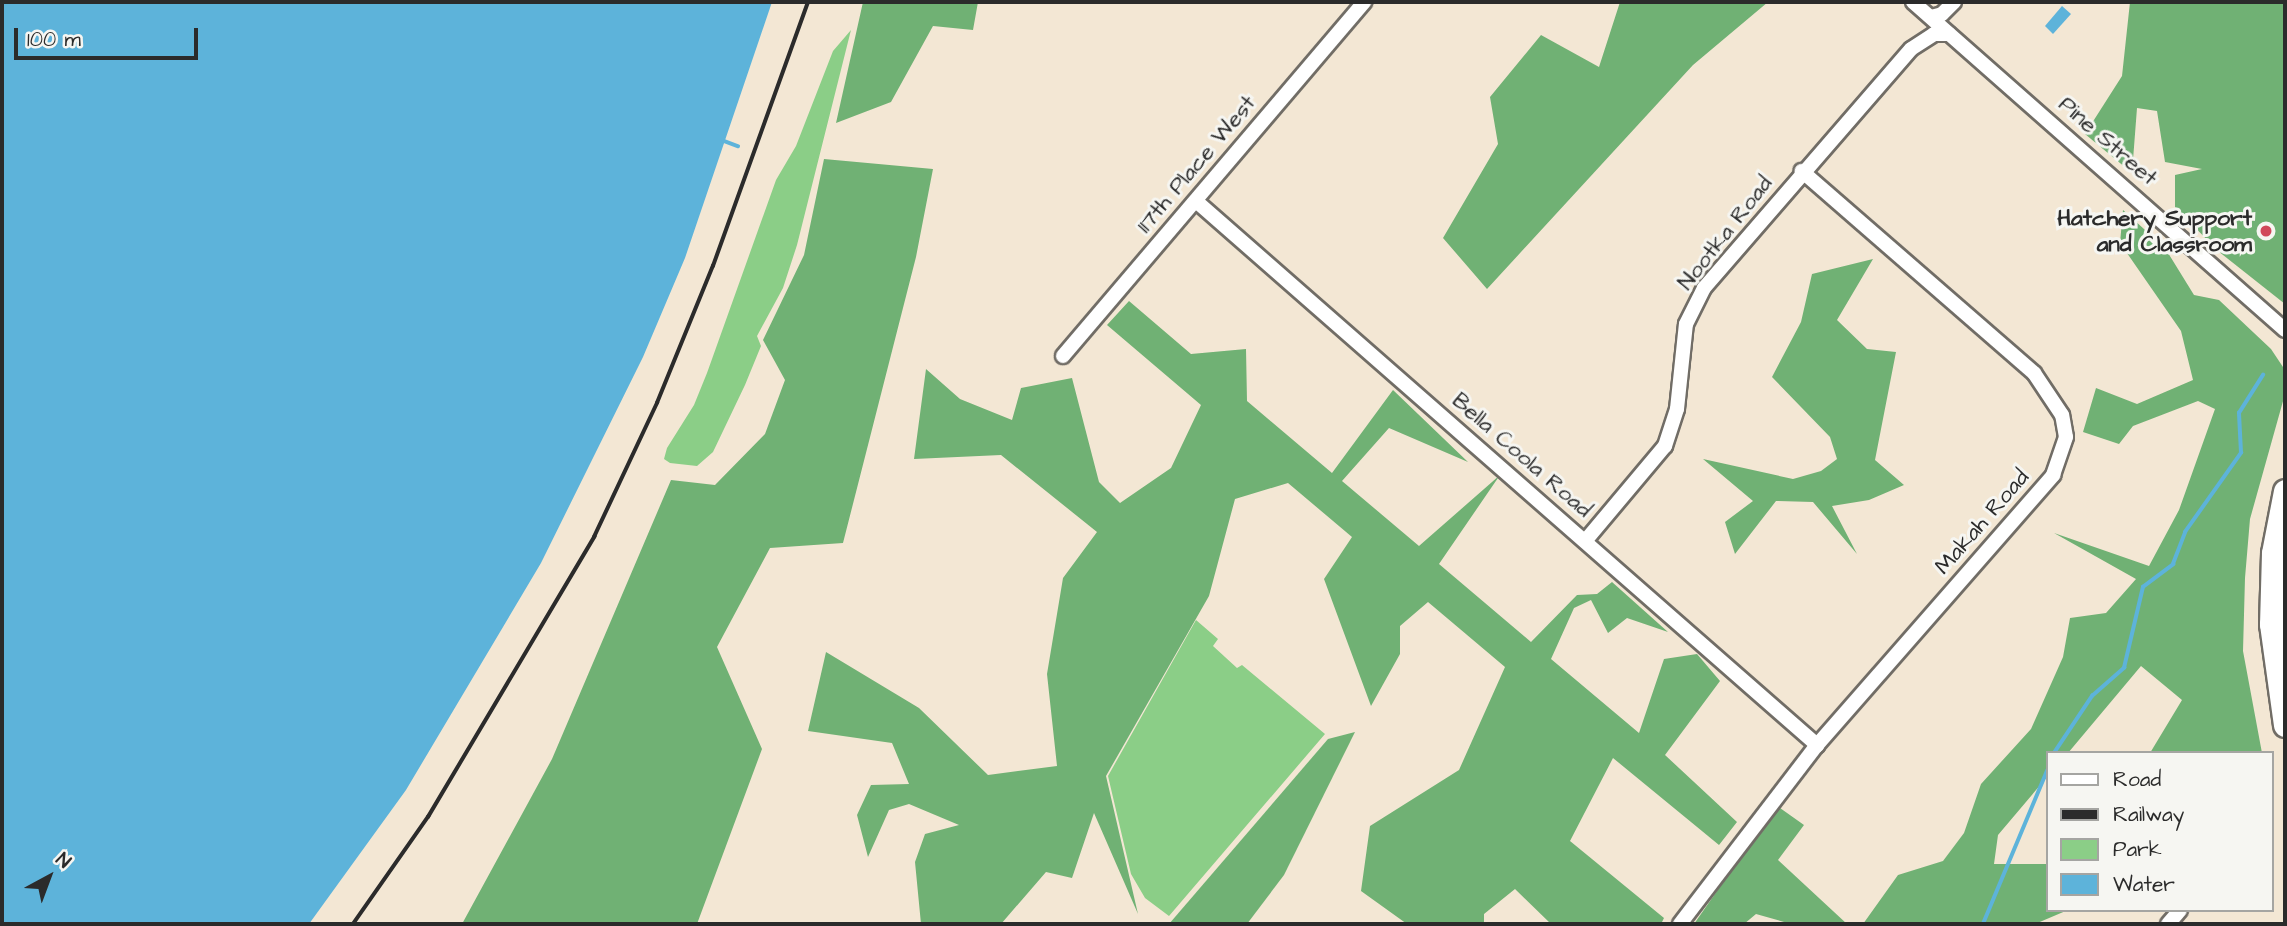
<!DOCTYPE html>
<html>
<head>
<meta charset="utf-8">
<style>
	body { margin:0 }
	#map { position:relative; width:2287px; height:926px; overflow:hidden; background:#f3e7d4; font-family:"Architects Daughter",sans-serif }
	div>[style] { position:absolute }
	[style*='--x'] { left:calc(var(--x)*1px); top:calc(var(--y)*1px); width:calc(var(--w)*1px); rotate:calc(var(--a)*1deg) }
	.green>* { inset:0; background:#8bce87 }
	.forest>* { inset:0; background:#70b174 }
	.water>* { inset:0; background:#5db3da }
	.stream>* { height:3.5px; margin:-1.75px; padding:0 1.75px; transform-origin:1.75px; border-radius:1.75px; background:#5db3da }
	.roads { filter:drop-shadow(2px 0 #716d66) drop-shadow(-2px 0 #716d66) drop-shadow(0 2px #716d66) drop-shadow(0 -2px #716d66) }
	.street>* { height:14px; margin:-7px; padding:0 7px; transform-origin:7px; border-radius:7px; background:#fff }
	.primary>* { height:23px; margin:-11.5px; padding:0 11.5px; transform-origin:11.5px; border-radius:11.5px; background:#fff }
	.rail>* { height:3.5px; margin:-1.75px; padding:0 1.75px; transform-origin:1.75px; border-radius:1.75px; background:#2b2b2b }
	.dots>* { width:19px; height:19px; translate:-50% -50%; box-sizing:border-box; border:4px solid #f6f6f2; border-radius:50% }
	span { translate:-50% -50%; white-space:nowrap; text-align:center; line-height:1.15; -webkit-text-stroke:6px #f6f6f2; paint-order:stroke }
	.street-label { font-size:23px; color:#2b2b2b }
	.poi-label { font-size:23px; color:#2b2b2b; font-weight:700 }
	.right { translate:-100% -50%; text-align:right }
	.frame { position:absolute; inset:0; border:4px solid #2b2b2b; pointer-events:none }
	.legend { position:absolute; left:2046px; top:751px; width:228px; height:161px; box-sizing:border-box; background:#f6f6f2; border:2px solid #a5a5a2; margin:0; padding:9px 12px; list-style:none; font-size:21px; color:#2b2b2b }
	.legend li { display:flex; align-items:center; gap:14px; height:35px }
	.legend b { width:35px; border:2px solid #a5a5a2 }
	.north { position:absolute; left:14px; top:842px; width:70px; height:70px; -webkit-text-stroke:5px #f6f6f2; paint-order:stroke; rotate:41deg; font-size:19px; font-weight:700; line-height:28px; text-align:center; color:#2b2b2b }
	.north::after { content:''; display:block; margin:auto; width:24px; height:32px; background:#2b2b2b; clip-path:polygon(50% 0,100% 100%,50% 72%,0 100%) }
	.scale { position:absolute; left:14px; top:28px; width:184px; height:32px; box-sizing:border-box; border:4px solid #2b2b2b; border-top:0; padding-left:9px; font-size:21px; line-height:24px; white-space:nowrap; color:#2b2b2b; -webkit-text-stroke:5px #f6f6f2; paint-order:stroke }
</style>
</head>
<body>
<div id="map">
	<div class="green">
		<i style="clip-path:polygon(851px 30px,797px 245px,783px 288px,757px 336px,761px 346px,745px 385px,713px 452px,697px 466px,670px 463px,664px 459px,667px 448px,694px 405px,707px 373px,776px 180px,796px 146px,833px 51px)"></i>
		<i style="clip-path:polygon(1196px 620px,1218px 639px,1213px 646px,1237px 668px,1242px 665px,1325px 734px,1169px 916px,1145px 898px,1131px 874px,1108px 776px)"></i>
	</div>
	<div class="forest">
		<i style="clip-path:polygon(863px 2px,978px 2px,973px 30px,933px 26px,891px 102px,836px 123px)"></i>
		<i style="clip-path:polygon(1620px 2px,1768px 2px,1693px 65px,1487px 289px,1443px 238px,1498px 144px,1490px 97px,1541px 35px,1599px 67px)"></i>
		<i style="clip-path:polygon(2130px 2px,2285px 2px,2285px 304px,2218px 251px,2175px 207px,2175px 175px,2202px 169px,2165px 162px,2157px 111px,2137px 108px,2132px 173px,2085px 134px,2122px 76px)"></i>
		<i style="clip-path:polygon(824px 159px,933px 169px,916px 257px,843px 543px,770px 548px,717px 647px,762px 749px,697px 924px,462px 924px,552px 759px,671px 480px,715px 485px,765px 434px,785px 380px,763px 340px,804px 255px)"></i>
		<i style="clip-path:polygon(2123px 210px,2165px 248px,2194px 295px,2219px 300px,2271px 349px,2285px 370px,2285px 394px,2250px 519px,2245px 578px,2243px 651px,2262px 753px,2150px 753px,2182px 700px,2141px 666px,2068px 753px,2047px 753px,2047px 777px,1998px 835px,1994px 864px,2047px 864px,2047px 910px,2068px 910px,2035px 924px,1863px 924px,1898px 875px,1943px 861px,1964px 833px,1981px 784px,2031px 729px,2063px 657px,2070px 618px,2106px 613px,2136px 579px,2054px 533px,2149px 566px,2179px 510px,2215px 409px,2198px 401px,2133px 426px,2119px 444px,2083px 432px,2096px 388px,2137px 404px,2193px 380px,2181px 331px,2120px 243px)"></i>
		<i style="clip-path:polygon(1873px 259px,1837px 320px,1867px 349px,1896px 352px,1875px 460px,1904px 485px,1869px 500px,1832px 506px,1857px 554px,1813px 502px,1776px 501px,1735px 554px,1725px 522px,1753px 501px,1703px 459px,1793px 479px,1821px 471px,1837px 459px,1830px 437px,1772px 377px,1801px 322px,1812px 274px)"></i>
		<i style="clip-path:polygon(1129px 301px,1191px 354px,1246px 349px,1247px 401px,1332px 473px,1393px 390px,1468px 462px,1389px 428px,1342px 481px,1419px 546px,1500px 475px,1439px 564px,1531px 642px,1577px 595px,1597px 594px,1612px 582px,1668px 632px,1627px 618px,1608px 633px,1591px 600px,1574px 608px,1551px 659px,1639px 733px,1664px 659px,1697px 654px,1720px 681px,1665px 755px,1737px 822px,1719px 845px,1613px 758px,1570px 841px,1664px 918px,1661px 924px,1551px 924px,1515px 889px,1484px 914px,1484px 924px,1407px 924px,1361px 891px,1370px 826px,1459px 770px,1505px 667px,1428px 602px,1400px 626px,1400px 654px,1371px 706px,1324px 579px,1352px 537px,1288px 483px,1235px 499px,1209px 596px,1106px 776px,1138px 914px,1094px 813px,1072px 878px,1046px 872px,1001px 924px,921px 924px,915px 862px,925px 834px,959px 825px,909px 804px,889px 810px,868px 857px,857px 815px,871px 785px,909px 784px,892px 743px,808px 731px,826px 652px,919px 708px,988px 775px,1057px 766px,1047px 674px,1063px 578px,1097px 532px,1001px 455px,914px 459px,926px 369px,960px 399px,1012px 420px,1021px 388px,1072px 378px,1099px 482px,1120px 503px,1171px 468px,1201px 405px,1107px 325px)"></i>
		<i style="clip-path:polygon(1355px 732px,1284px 875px,1247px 924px,1169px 924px,1328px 739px)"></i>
		<i style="clip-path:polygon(1780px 808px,1804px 825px,1778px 860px,1847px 924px,1791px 924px,1756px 914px,1744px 924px,1694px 924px,1761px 828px)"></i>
	</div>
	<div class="water">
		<i style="clip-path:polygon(2px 2px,772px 2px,685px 258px,643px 357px,589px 466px,541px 563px,406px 790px,309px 924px,2px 924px)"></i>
		<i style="clip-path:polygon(2062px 6px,2071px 14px,2053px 34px,2045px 26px)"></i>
	</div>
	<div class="stream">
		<i style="--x:724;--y:141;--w:15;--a:20"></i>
		<i style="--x:2054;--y:753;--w:69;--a:-56.3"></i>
		<i style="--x:2092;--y:696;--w:43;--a:-41.2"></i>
		<i style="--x:2124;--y:668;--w:83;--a:-76.8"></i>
		<i style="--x:2143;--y:587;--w:38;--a:-37"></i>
		<i style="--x:2173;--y:564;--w:34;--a:-69"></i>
		<i style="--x:2185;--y:532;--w:97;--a:-54.7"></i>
		<i style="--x:2241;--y:453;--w:40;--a:-92.9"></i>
		<i style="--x:2239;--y:413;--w:45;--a:-57.7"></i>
		<i style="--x:1983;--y:924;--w:166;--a:-67.3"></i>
	</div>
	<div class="roads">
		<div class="street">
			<i style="--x:1913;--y:2;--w:496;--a:41.4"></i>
			<i style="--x:1931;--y:17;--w:11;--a:-15"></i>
			<i style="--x:1942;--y:14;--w:17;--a:-45"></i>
			<i style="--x:1196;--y:201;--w:826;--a:41.22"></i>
			<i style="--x:1063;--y:356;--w:465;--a:-49.6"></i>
			<i style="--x:1586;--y:540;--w:123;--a:-50"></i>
			<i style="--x:1665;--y:446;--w:39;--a:-72"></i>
			<i style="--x:1677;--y:409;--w:85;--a:-84"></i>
			<i style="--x:1686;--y:324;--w:40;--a:-63.4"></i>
			<i style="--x:1704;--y:288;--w:316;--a:-49.1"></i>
			<i style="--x:1911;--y:49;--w:27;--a:-33"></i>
			<i style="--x:1934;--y:34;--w:15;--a:0"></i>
			<i style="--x:1680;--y:924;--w:225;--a:-52.6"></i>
			<i style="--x:1817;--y:745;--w:359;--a:-48.8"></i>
			<i style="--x:2053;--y:475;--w:40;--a:-71.1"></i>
			<i style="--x:2066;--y:437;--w:22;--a:-100"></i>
			<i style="--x:2062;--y:415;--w:50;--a:-123.7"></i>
			<i style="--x:2034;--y:373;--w:308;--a:-139"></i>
			<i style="--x:2168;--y:924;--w:18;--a:-49"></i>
		</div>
		<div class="primary">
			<i style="--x:2285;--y:491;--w:63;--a:101"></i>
			<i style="--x:2273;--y:553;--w:71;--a:91.6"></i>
			<i style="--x:2271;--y:624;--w:102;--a:82.1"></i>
		</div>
	</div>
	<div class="rail">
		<i style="--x:353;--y:924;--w:131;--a:-55"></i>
		<i style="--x:428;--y:817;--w:326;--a:-59.3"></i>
		<i style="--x:594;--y:537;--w:148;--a:-64.8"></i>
		<i style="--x:657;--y:403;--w:148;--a:-67.8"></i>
		<i style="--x:713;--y:266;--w:281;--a:-70.2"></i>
	</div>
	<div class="dots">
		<i style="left:2266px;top:231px;background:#d1495b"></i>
	</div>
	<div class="street-label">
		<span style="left:2108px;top:141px;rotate:41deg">Pine Street</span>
		<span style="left:1196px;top:164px;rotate:-50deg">117th Place West</span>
		<span style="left:1725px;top:233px;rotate:-52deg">Nootka Road</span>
		<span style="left:1522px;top:455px;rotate:41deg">Bella Coola Road</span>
		<span style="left:1982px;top:522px;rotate:-49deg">Makah Road</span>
	</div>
	<div class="poi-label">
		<span class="right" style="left:2252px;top:231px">Hatchery Support<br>and Classroom</span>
	</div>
	<div class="frame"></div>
	<ul class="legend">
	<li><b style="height:9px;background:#fff"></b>Road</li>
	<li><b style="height:9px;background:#2b2b2b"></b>Railway</li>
	<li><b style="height:19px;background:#8bce87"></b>Park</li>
	<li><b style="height:19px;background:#5db3da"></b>Water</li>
	</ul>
	<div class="north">N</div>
	<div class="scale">100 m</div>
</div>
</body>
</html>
